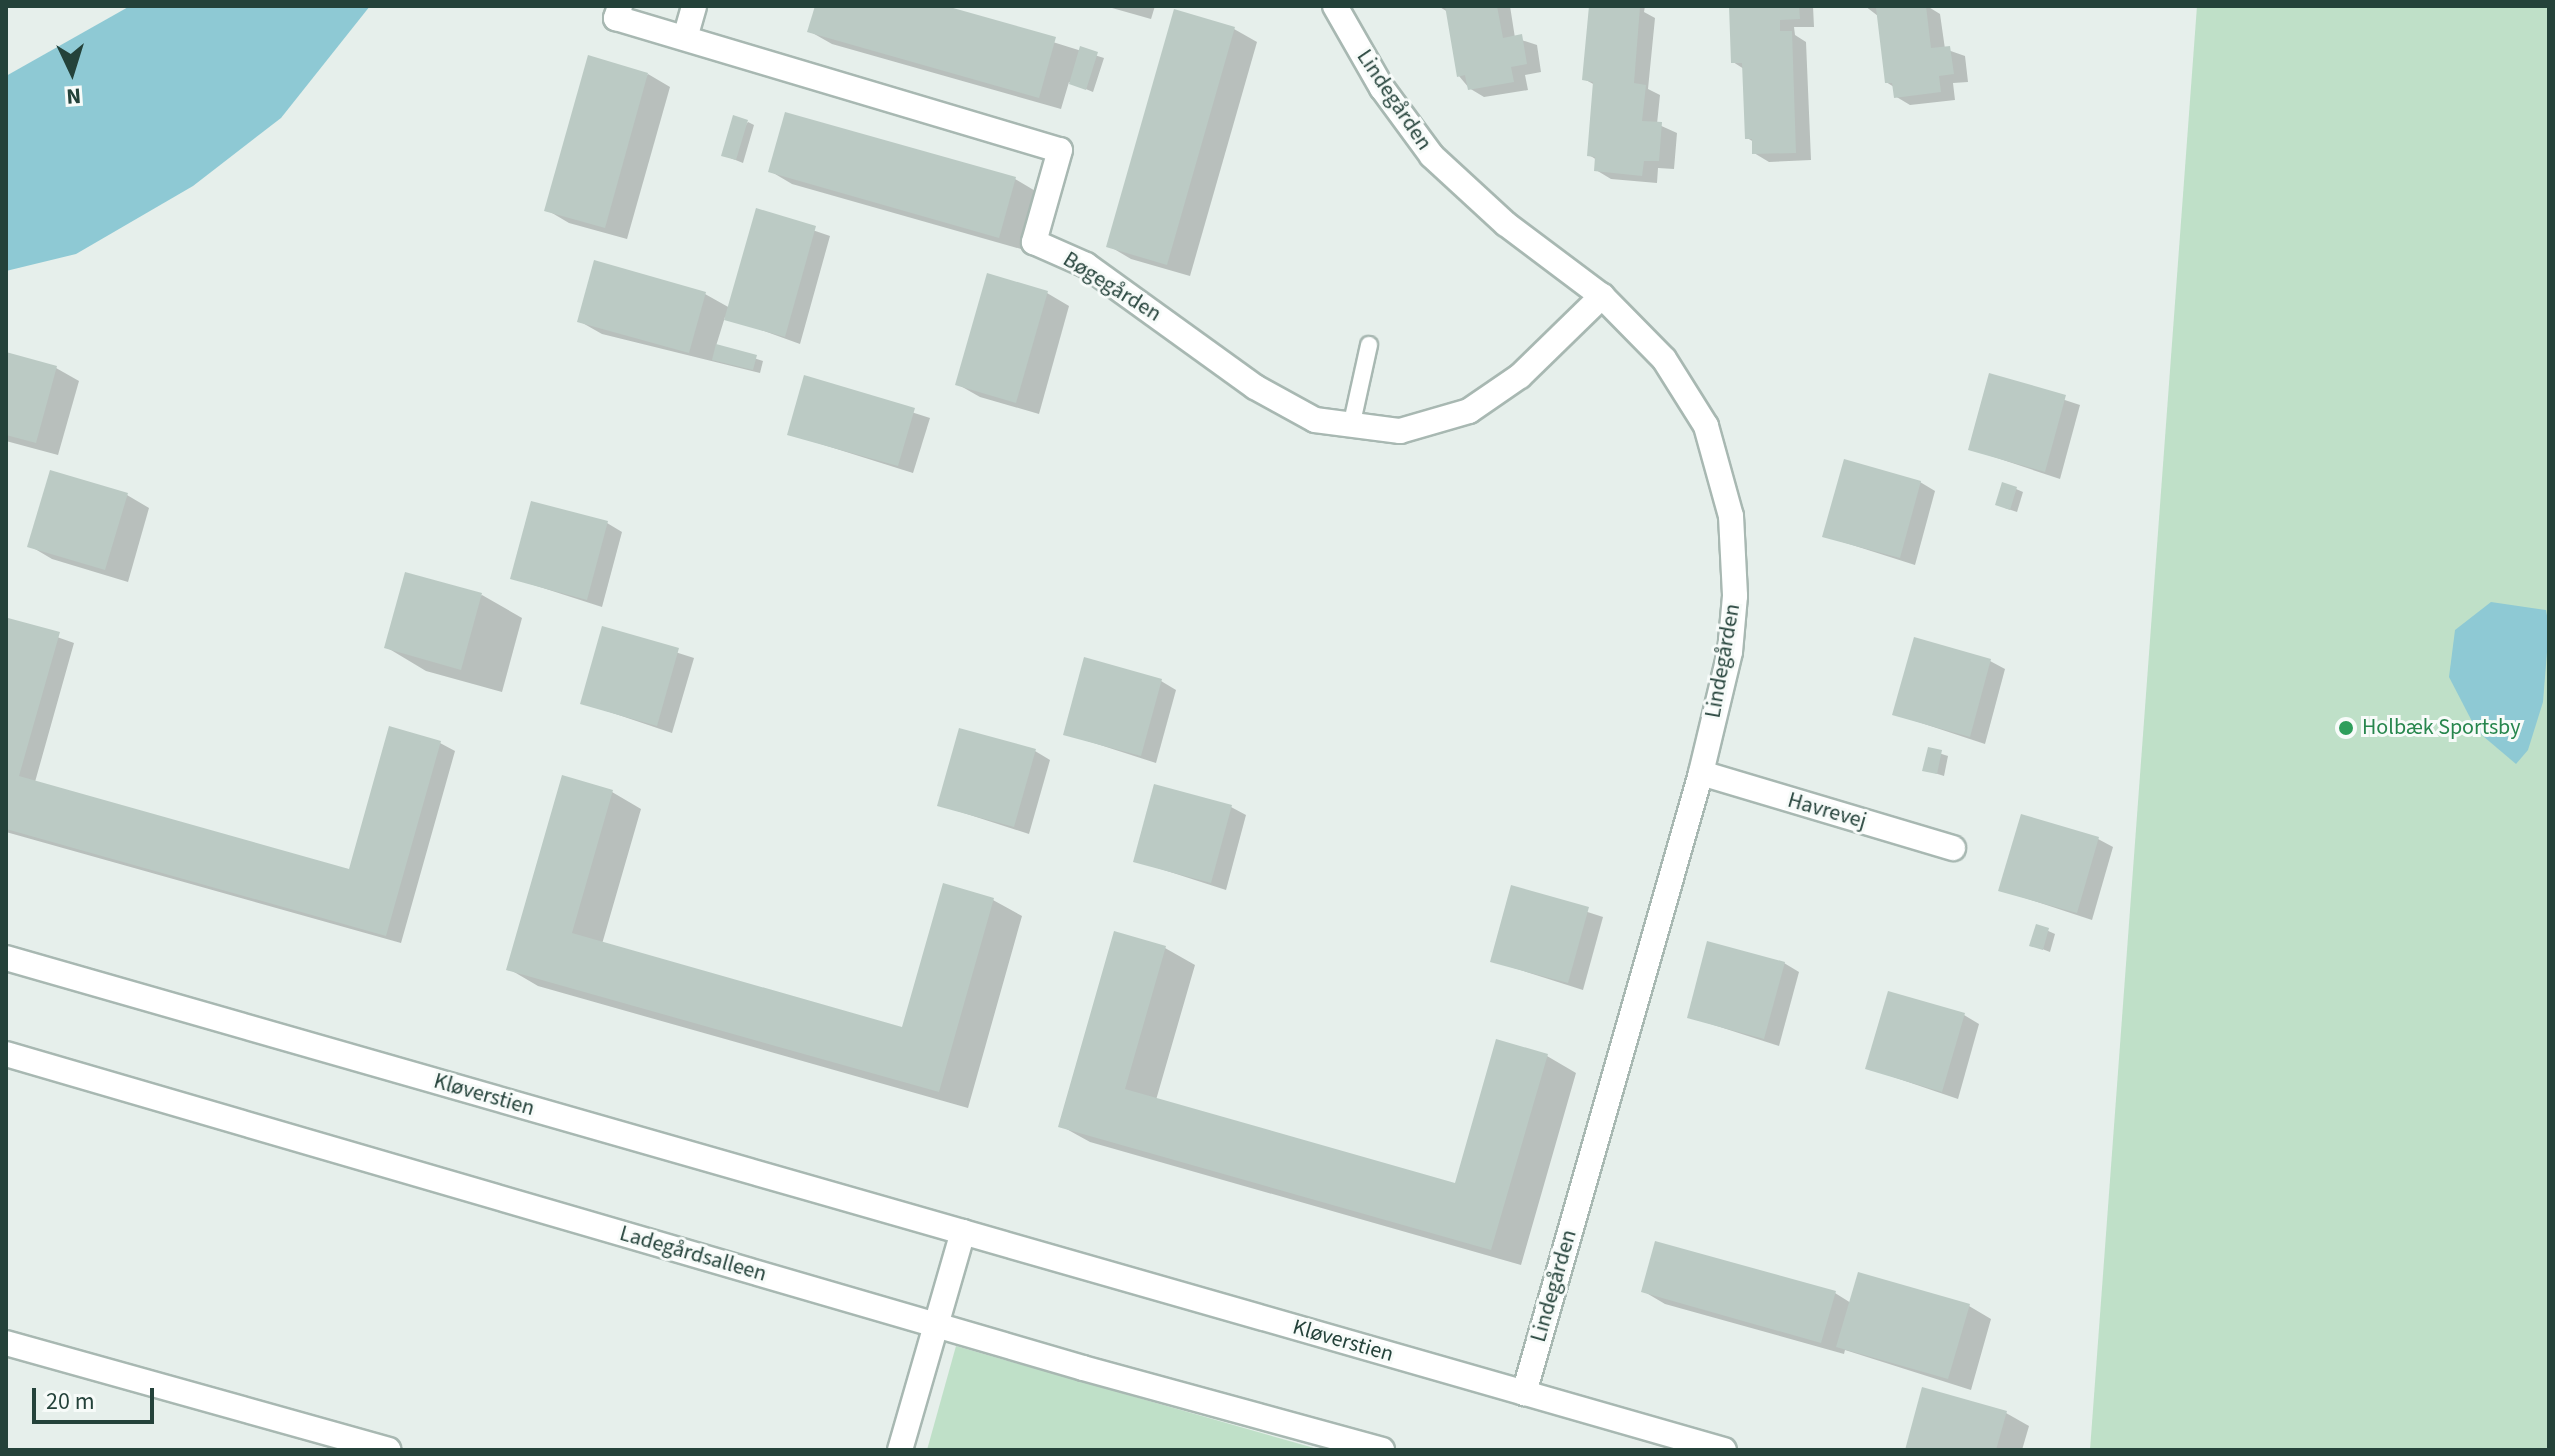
<!DOCTYPE html>
<html>
<head>
<meta charset="utf-8">
<style>
	body { margin:0 }
	#map { position:relative; width:2555px; height:1456px; overflow:hidden; background:#e6efeb; font-family:"Source Sans 3",sans-serif }
	div>[style] { position:absolute }
	[style*='--x'] { left:calc(var(--x)*1px); top:calc(var(--y)*1px); width:calc(var(--w)*1px); rotate:calc(var(--a)*1deg) }
	.green>* { inset:0; background:#bfe0c8 }
	.water>* { inset:0; background:#8ec9d4 }
	.shadow>* { inset:0; background:#0003 }
	.building>* { inset:0; background:#bbcac4 }
	.roads { filter:drop-shadow(2px 0 #a8b8b2) drop-shadow(-2px 0 #a8b8b2) drop-shadow(0 2px #a8b8b2) drop-shadow(0 -2px #a8b8b2) }
	.service>* { height:16px; margin:-8px; padding:0 8px; transform-origin:8px; border-radius:8px; background:#fff }
	.minor>* { height:24px; margin:-12px; padding:0 12px; transform-origin:12px; border-radius:12px; background:#fff }
	.tertiary>* { height:24px; margin:-12px; padding:0 12px; transform-origin:12px; border-radius:12px; background:#fff }
	.dots>* { width:22px; height:22px; translate:-50% -50%; box-sizing:border-box; border:4px solid #f7fbf9; border-radius:50% }
	span { translate:-50% -50%; white-space:nowrap; text-align:center; line-height:1.15; -webkit-text-stroke:6px #f7fbf9; paint-order:stroke }
	.street-label { font-size:22px; color:#24423a }
	.leisure-label { font-size:22px; color:#27864d }
	.left { translate:0 -50%; text-align:left }
	.frame { position:absolute; inset:0; border:8px solid #24423a; pointer-events:none }
	.north { position:absolute; left:32px; top:32px; width:80px; height:80px; -webkit-text-stroke:6px #f7fbf9; paint-order:stroke; rotate:176deg; font-size:22px; font-weight:700; line-height:32px; text-align:center; color:#24423a }
	.north::after { content:''; display:block; margin:auto; width:28px; height:36px; background:#24423a; clip-path:polygon(50% 0,100% 100%,50% 72%,0 100%) }
	.scale { position:absolute; left:32px; top:1388px; width:122px; height:36px; box-sizing:border-box; border:4px solid #24423a; border-top:0; padding-left:10px; font-size:24px; line-height:28px; white-space:nowrap; color:#24423a; -webkit-text-stroke:6px #f7fbf9; paint-order:stroke }
</style>
</head>
<body>
<div id="map">
	<div class="green">
		<i style="clip-path:polygon(2197px 6px,2549px 6px,2549px 1450px,2090px 1450px)"></i>
		<i style="clip-path:polygon(956px 1346px,1321px 1450px,927px 1450px)"></i>
	</div>
	<div class="water">
		<i style="clip-path:polygon(130px 6px,370px 6px,281px 118px,193px 186px,76px 254px,6px 271px,6px 76px)"></i>
		<i style="clip-path:polygon(2491px 602px,2546px 610px,2549px 627px,2543px 702px,2528px 750px,2516px 764px,2477px 731px,2449px 677px,2455px 630px)"></i>
	</div>
	<div class="shadow">
		<i style="clip-path:polygon(817px 6px,938px 6px,1104px 58px,1093px 92px,1069px 82px,1061px 109px,832px 44px,809px 31px)"></i>
		<i style="clip-path:polygon(1105px 6px,1155px 6px,1151px 19px)"></i>
		<i style="clip-path:polygon(1438px 6px,1510px 6px,1515px 38px,1537px 45px,1541px 72px,1525px 75px,1528px 90px,1484px 97px,1469px 88px,1459px 76px,1448px 12px)"></i>
		<i style="clip-path:polygon(1586px 6px,1645px 6px,1644px 12px,1655px 18px,1648px 89px,1660px 95px,1657px 124px,1677px 133px,1674px 169px,1658px 168px,1657px 183px,1611px 179px,1596px 170px,1597px 160px,1589px 155px,1595px 85px,1584px 79px,1590px 9px)"></i>
		<i style="clip-path:polygon(1731px 6px,1813px 6px,1814px 27px,1794px 27px,1795px 35px,1806px 42px,1811px 160px,1769px 162px,1754px 153px,1754px 142px,1747px 138px,1744px 69px,1733px 62px)"></i>
		<i style="clip-path:polygon(1865px 6px,1927px 6px,1940px 14px,1945px 49px,1965px 56px,1968px 82px,1953px 83px,1955px 100px,1910px 105px,1895px 96px,1894px 87px,1886px 82px,1878px 16px)"></i>
		<i style="clip-path:polygon(1234px 29px,1257px 42px,1190px 276px,1131px 259px,1109px 246px)"></i>
		<i style="clip-path:polygon(648px 74px,670px 87px,627px 239px,569px 223px,547px 210px)"></i>
		<i style="clip-path:polygon(748px 122px,754px 125px,743px 163px,723px 155px)"></i>
		<i style="clip-path:polygon(770px 171px,1015px 179px,1037px 192px,1021px 249px,792px 184px)"></i>
		<i style="clip-path:polygon(757px 211px,830px 236px,800px 344px,725px 317px,716px 346px,763px 361px,760px 373px,602px 334px,579px 321px,705px 294px,730px 308px)"></i>
		<i style="clip-path:polygon(1047px 293px,1069px 306px,1039px 414px,980px 397px,957px 384px)"></i>
		<i style="clip-path:polygon(6px 354px,56px 368px,79px 381px,58px 455px,6px 441px)"></i>
		<i style="clip-path:polygon(1991px 376px,2080px 405px,2060px 479px,1970px 449px)"></i>
		<i style="clip-path:polygon(805px 378px,930px 418px,913px 473px,789px 434px)"></i>
		<i style="clip-path:polygon(1920px 482px,1935px 491px,1915px 565px,1824px 536px)"></i>
		<i style="clip-path:polygon(2016px 489px,2023px 492px,2017px 512px,2005px 508px)"></i>
		<i style="clip-path:polygon(127px 495px,149px 508px,128px 582px,52px 559px,30px 546px)"></i>
		<i style="clip-path:polygon(607px 523px,622px 532px,602px 607px,512px 578px)"></i>
		<i style="clip-path:polygon(482px 595px,522px 618px,502px 692px,426px 671px,386px 647px)"></i>
		<i style="clip-path:polygon(9px 620px,74px 643px,35px 782px,350px 871px,440px 743px,455px 751px,401px 943px,6px 832px)"></i>
		<i style="clip-path:polygon(603px 629px,694px 658px,672px 733px,583px 703px)"></i>
		<i style="clip-path:polygon(1990px 661px,2005px 669px,1985px 744px,1894px 714px)"></i>
		<i style="clip-path:polygon(1161px 681px,1176px 690px,1156px 763px,1066px 734px)"></i>
		<i style="clip-path:polygon(1929px 750px,1948px 756px,1944px 776px,1925px 770px)"></i>
		<i style="clip-path:polygon(1035px 751px,1050px 760px,1029px 834px,939px 805px)"></i>
		<i style="clip-path:polygon(612px 792px,641px 809px,602px 944px,903px 1029px,993px 900px,1022px 916px,968px 1108px,538px 986px,509px 969px)"></i>
		<i style="clip-path:polygon(1231px 807px,1246px 815px,1226px 890px,1136px 861px)"></i>
		<i style="clip-path:polygon(2098px 839px,2113px 847px,2092px 920px,2001px 890px)"></i>
		<i style="clip-path:polygon(1513px 888px,1603px 917px,1583px 990px,1492px 961px)"></i>
		<i style="clip-path:polygon(2037px 926px,2055px 934px,2050px 952px,2032px 945px)"></i>
		<i style="clip-path:polygon(1165px 948px,1195px 965px,1156px 1100px,1456px 1186px,1547px 1056px,1576px 1073px,1521px 1265px,1090px 1142px,1061px 1126px)"></i>
		<i style="clip-path:polygon(1784px 963px,1799px 972px,1779px 1046px,1689px 1017px)"></i>
		<i style="clip-path:polygon(1964px 1015px,1979px 1024px,1958px 1099px,1867px 1068px)"></i>
		<i style="clip-path:polygon(1643px 1291px,1835px 1293px,1851px 1303px,1969px 1306px,1991px 1319px,1971px 1390px,1845px 1350px,1844px 1354px,1665px 1304px)"></i>
		<i style="clip-path:polygon(1924px 1390px,2006px 1413px,2029px 1426px,2022px 1450px,1907px 1450px)"></i>
	</div>
	<div class="building">
		<i style="clip-path:polygon(815px 6px,946px 6px,1056px 37px,1039px 98px,807px 32px)"></i>
		<i style="clip-path:polygon(1445px 6px,1497px 6px,1503px 38px,1522px 34px,1527px 64px,1511px 67px,1514px 82px,1468px 90px,1465px 75px,1457px 77px)"></i>
		<i style="clip-path:polygon(1589px 6px,1640px 7px,1634px 83px,1646px 85px,1642px 121px,1662px 122px,1659px 161px,1644px 161px,1642px 176px,1594px 171px,1595px 157px,1587px 156px,1593px 82px,1582px 80px)"></i>
		<i style="clip-path:polygon(1729px 6px,1799px 6px,1800px 19px,1780px 20px,1780px 31px,1792px 31px,1796px 153px,1752px 154px,1752px 139px,1745px 139px,1742px 63px,1731px 63px)"></i>
		<i style="clip-path:polygon(1863px 6px,1926px 6px,1931px 48px,1950px 46px,1954px 74px,1939px 76px,1941px 92px,1894px 98px,1892px 83px,1885px 83px,1876px 8px)"></i>
		<i style="clip-path:polygon(1174px 9px,1235px 27px,1167px 265px,1106px 247px)"></i>
		<i style="clip-path:polygon(1080px 46px,1098px 52px,1086px 90px,1069px 84px)"></i>
		<i style="clip-path:polygon(588px 55px,648px 73px,605px 228px,544px 211px)"></i>
		<i style="clip-path:polygon(785px 112px,1016px 177px,999px 238px,768px 172px)"></i>
		<i style="clip-path:polygon(733px 115px,748px 120px,736px 160px,721px 156px)"></i>
		<i style="clip-path:polygon(756px 208px,816px 226px,785px 337px,724px 320px)"></i>
		<i style="clip-path:polygon(594px 260px,706px 292px,689px 353px,577px 322px)"></i>
		<i style="clip-path:polygon(987px 273px,1048px 291px,1016px 403px,955px 385px)"></i>
		<i style="clip-path:polygon(716px 344px,757px 355px,753px 370px,712px 360px)"></i>
		<i style="clip-path:polygon(6px 352px,57px 366px,36px 443px,6px 435px)"></i>
		<i style="clip-path:polygon(1989px 373px,2066px 395px,2045px 472px,1968px 450px)"></i>
		<i style="clip-path:polygon(804px 375px,915px 408px,898px 466px,787px 435px)"></i>
		<i style="clip-path:polygon(1844px 459px,1921px 481px,1900px 558px,1822px 537px)"></i>
		<i style="clip-path:polygon(50px 470px,128px 493px,105px 570px,27px 547px)"></i>
		<i style="clip-path:polygon(2002px 482px,2017px 487px,2010px 510px,1995px 505px)"></i>
		<i style="clip-path:polygon(531px 501px,608px 521px,587px 600px,510px 579px)"></i>
		<i style="clip-path:polygon(405px 572px,482px 593px,461px 670px,384px 648px)"></i>
		<i style="clip-path:polygon(8px 618px,60px 632px,19px 776px,349px 869px,389px 726px,441px 741px,386px 936px,6px 829px)"></i>
		<i style="clip-path:polygon(602px 626px,679px 648px,657px 726px,580px 704px)"></i>
		<i style="clip-path:polygon(1914px 637px,1991px 659px,1970px 737px,1892px 715px)"></i>
		<i style="clip-path:polygon(1084px 657px,1162px 679px,1141px 756px,1063px 735px)"></i>
		<i style="clip-path:polygon(959px 728px,1036px 749px,1014px 827px,937px 806px)"></i>
		<i style="clip-path:polygon(1928px 747px,1942px 750px,1937px 774px,1922px 771px)"></i>
		<i style="clip-path:polygon(562px 775px,613px 790px,572px 933px,902px 1027px,943px 883px,994px 898px,939px 1092px,506px 970px)"></i>
		<i style="clip-path:polygon(1154px 784px,1232px 805px,1211px 883px,1133px 862px)"></i>
		<i style="clip-path:polygon(2021px 814px,2099px 837px,2077px 913px,1998px 891px)"></i>
		<i style="clip-path:polygon(1511px 885px,1589px 907px,1568px 983px,1490px 962px)"></i>
		<i style="clip-path:polygon(2036px 924px,2049px 928px,2043px 950px,2029px 946px)"></i>
		<i style="clip-path:polygon(1114px 931px,1166px 946px,1125px 1089px,1455px 1183px,1496px 1039px,1548px 1054px,1491px 1250px,1058px 1127px)"></i>
		<i style="clip-path:polygon(1707px 941px,1785px 962px,1764px 1039px,1687px 1018px)"></i>
		<i style="clip-path:polygon(1888px 991px,1965px 1013px,1942px 1092px,1865px 1069px)"></i>
		<i style="clip-path:polygon(1655px 1241px,1836px 1291px,1821px 1343px,1641px 1292px)"></i>
		<i style="clip-path:polygon(1858px 1272px,1970px 1304px,1948px 1379px,1836px 1347px)"></i>
		<i style="clip-path:polygon(1922px 1387px,2007px 1411px,1996px 1450px,1905px 1450px)"></i>
	</div>
	<div class="roads">
		<div class="service">
			<i style="--x:1351;--y:427;--w:84;--a:-77.6"></i>
		</div>
		<div class="minor">
			<i style="--x:620;--y:6;--w:13;--a:108"></i>
			<i style="--x:616;--y:18;--w:463;--a:16.6"></i>
			<i style="--x:1060;--y:150;--w:96;--a:105.8"></i>
			<i style="--x:1034;--y:242;--w:57;--a:23.9"></i>
			<i style="--x:1086;--y:265;--w:208;--a:35.8"></i>
			<i style="--x:1255;--y:387;--w:68;--a:28.8"></i>
			<i style="--x:1315;--y:420;--w:86;--a:7.4"></i>
			<i style="--x:1400;--y:431;--w:72;--a:-16.2"></i>
			<i style="--x:1469;--y:411;--w:62;--a:-34.5"></i>
			<i style="--x:1520;--y:376;--w:115;--a:-44.3"></i>
			<i style="--x:1335;--y:6;--w:95;--a:60.2"></i>
			<i style="--x:1382;--y:88;--w:84;--a:53.7"></i>
			<i style="--x:1432;--y:156;--w:100;--a:42.6"></i>
			<i style="--x:1506;--y:224;--w:120;--a:36.9"></i>
			<i style="--x:1602;--y:296;--w:88;--a:45.5"></i>
			<i style="--x:1664;--y:359;--w:79;--a:57.9"></i>
			<i style="--x:1706;--y:426;--w:93;--a:74.5"></i>
			<i style="--x:1731;--y:516;--w:80;--a:87.1"></i>
			<i style="--x:1735;--y:596;--w:56;--a:95.1"></i>
			<i style="--x:1730;--y:652;--w:124;--a:103.5"></i>
			<i style="--x:1701;--y:773;--w:645;--a:105.93"></i>
			<i style="--x:685;--y:38;--w:33;--a:-74"></i>
			<i style="--x:1701;--y:773;--w:263;--a:16.6"></i>
			<i style="--x:6;--y:958;--w:1787;--a:15.98"></i>
			<i style="--x:6;--y:1054;--w:1122;--a:16.25"></i>
			<i style="--x:1083;--y:1368;--w:310;--a:15.3"></i>
			<i style="--x:900;--y:1450;--w:227;--a:-73.9"></i>
		</div>
		<div class="tertiary">
			<i style="--x:6;--y:1343;--w:397;--a:15.6"></i>
		</div>
	</div>
	<div class="dots">
		<i style="left:2346px;top:728px;background:#2e9e5b"></i>
	</div>
	<div class="street-label">
		<span style="left:1394px;top:100px;rotate:56deg">Lindegården</span>
		<span style="left:1112px;top:287px;rotate:32deg">Bøgegården</span>
		<span style="left:1723px;top:661px;rotate:-80deg">Lindegården</span>
		<span style="left:1827px;top:811px;rotate:16deg">Havrevej</span>
		<span style="left:484px;top:1095px;rotate:16deg">Kløverstien</span>
		<span style="left:693px;top:1254px;rotate:16deg">Ladegårdsalleen</span>
		<span style="left:1554px;top:1286px;rotate:-74deg">Lindegården</span>
		<span style="left:1343px;top:1341px;rotate:16deg">Kløverstien</span>
	</div>
	<div class="leisure-label">
		<span class="left" style="left:2362px;top:728px">Holbæk Sportsby</span>
	</div>
	<div class="frame"></div>
	<div class="north">N</div>
	<div class="scale">20 m</div>
</div>
</body>
</html>
